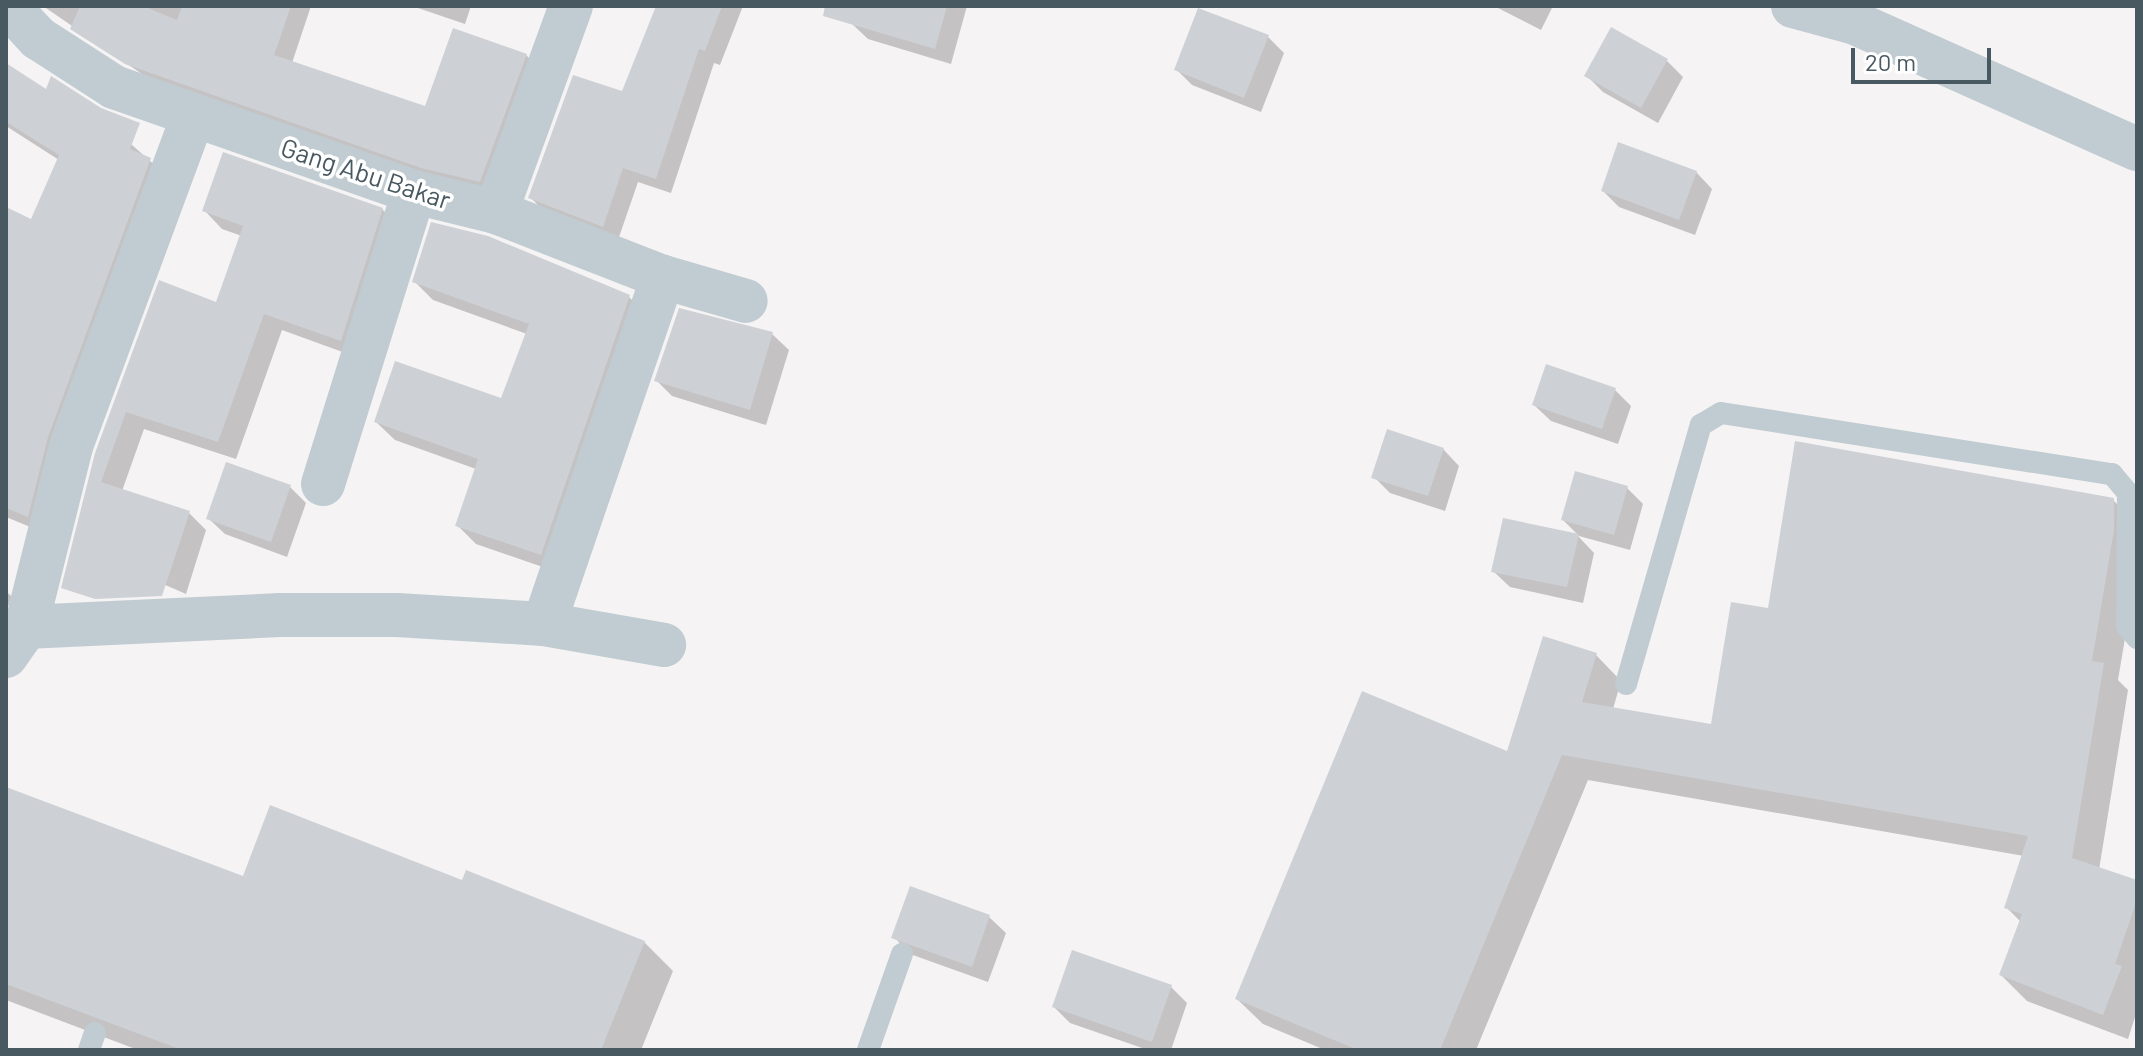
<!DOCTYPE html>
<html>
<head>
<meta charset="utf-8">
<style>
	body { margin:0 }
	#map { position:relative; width:2143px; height:1056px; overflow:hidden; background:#f5f3f3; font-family:Barlow,sans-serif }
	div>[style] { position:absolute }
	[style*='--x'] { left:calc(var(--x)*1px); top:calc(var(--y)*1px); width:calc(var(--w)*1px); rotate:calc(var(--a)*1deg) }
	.shadow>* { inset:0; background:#0003 }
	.building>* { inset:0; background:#cdd1d5 }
	.lane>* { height:22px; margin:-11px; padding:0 11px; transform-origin:11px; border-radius:11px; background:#c0ccd2 }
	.street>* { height:44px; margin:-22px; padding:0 22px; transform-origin:22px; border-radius:22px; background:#c0ccd2 }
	span { translate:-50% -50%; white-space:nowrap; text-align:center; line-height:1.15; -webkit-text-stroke:7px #fff; paint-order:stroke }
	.street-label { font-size:26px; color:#495961 }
	.frame { position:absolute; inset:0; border:8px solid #495961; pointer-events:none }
	.scale { position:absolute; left:1851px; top:48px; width:140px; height:36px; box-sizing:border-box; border:4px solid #495961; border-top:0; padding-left:10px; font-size:24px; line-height:28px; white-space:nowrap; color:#495961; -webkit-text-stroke:6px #fff; paint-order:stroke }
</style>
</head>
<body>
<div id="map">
	<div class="shadow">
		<i style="clip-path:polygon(43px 6px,311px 6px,292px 63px,427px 109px,526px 55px,542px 71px,496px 197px,158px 85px)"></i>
		<i style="clip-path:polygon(412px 6px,471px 6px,465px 24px)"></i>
		<i style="clip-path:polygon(658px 6px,743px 6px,720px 65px,714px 63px,671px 193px,638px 182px,618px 240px,545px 212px,530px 197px,624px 94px)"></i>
		<i style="clip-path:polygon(856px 6px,967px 6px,951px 64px,868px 39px,851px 23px)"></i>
		<i style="clip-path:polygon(1494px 6px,1553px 6px,1541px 30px)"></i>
		<i style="clip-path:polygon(1268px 37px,1284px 53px,1261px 112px,1192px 85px,1176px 69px)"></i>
		<i style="clip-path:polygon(1667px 61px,1683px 77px,1658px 123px,1603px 92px,1587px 76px)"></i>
		<i style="clip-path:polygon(6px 66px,131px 144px,168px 177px,45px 533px,6px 517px,6px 210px,32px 221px,59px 160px,6px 126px)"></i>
		<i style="clip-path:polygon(1696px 172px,1712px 189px,1695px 235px,1619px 207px,1603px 191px)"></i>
		<i style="clip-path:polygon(382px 209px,400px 227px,359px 358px,282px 330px,236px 459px,144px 429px,122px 491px,189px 513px,206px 530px,186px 594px,94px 554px,76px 536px,160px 283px,217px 305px,242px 236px,222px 229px,205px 211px)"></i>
		<i style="clip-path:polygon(414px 281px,629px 297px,648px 316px,560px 573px,476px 544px,457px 525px,476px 469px,395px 440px,376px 422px,502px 401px,527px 334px,433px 300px)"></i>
		<i style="clip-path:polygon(772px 334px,789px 350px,766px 425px,672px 396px,656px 380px)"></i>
		<i style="clip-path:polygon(1615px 390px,1631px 406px,1618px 444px,1551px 421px,1534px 405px)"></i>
		<i style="clip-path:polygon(1443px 449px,1459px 466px,1445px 511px,1390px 493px,1374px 477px)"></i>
		<i style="clip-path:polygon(290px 487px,306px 503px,287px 557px,225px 534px,208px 518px)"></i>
		<i style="clip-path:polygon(1627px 488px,1643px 504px,1630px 550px,1579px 536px,1563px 520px)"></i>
		<i style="clip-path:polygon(2113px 500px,2137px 524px,2137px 567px,2118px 680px,2128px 690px,2099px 870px,2137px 883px,2137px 1011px,2128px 1039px,2027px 1001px,2001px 975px,2021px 922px,2006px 907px,2024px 856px,1588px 780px,1476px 1050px,1325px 1050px,1263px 1024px,1237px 999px,1508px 754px,1596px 655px,1621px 681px,1613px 709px,1713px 726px,1769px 611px)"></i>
		<i style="clip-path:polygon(1578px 536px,1594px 553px,1583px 603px,1510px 587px,1493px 571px)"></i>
		<i style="clip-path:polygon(6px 591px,12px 597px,6px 611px)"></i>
		<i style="clip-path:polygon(6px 789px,244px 879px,463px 882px,644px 942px,673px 971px,641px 1050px,138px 1050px,6px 1000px)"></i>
		<i style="clip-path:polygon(989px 917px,1006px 933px,988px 982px,910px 954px,894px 937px)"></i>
		<i style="clip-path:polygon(1171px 987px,1187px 1003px,1171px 1050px,1148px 1050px,1070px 1023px,1054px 1007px)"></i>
	</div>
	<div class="building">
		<i style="clip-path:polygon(80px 6px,143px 6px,177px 20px,182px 6px,291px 6px,274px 55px,425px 106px,453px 28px,527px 54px,480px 182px,421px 168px,125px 64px,70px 29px)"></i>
		<i style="clip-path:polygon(656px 6px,722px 6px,705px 51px,699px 49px,656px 179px,623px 168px,603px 227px,528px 198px,573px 75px,622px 91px)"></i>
		<i style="clip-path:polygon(825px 6px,947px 6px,935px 49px,823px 16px)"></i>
		<i style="clip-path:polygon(1198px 8px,1269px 35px,1244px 98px,1174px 70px)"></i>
		<i style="clip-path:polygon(1611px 27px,1668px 59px,1641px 108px,1584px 76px)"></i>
		<i style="clip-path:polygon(6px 63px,46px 89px,51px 76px,101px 108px,140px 123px,130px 149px,151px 158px,48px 437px,28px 517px,6px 508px,6px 207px,31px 219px,59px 155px,6px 122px)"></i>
		<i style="clip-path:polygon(1618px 142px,1697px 171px,1679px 220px,1601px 191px)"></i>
		<i style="clip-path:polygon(223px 152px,383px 208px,341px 341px,264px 314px,218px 442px,126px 412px,101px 482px,190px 511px,162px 596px,95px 599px,61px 588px,95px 453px,159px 280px,216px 302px,243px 226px,202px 211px)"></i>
		<i style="clip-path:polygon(431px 222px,488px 236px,630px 295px,541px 555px,455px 526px,478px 459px,374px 422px,395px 361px,501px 398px,529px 324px,412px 282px)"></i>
		<i style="clip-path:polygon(679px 308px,773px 332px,750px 410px,654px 381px)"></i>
		<i style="clip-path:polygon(1546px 364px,1616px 388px,1602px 429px,1532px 405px)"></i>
		<i style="clip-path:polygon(1387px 429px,1444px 448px,1428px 496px,1371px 478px)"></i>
		<i style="clip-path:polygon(1795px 441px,2114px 498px,2114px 530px,2092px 661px,2104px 663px,2072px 858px,2137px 880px,2137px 900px,2115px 964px,2122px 966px,2103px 1015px,1999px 975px,2022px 914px,2004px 908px,2028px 836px,1562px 755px,1440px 1050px,1358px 1050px,1235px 999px,1362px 691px,1507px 751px,1543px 636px,1597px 653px,1582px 702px,1711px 724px,1731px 602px,1768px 608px)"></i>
		<i style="clip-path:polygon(226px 462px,291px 485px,271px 542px,206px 519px)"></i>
		<i style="clip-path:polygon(1575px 471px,1628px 486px,1614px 535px,1561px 520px)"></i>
		<i style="clip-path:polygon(1503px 518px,1579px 534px,1567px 587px,1491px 572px)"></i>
		<i style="clip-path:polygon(6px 787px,243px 876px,270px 805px,462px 880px,466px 870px,645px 941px,601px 1050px,182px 1050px,6px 984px)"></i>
		<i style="clip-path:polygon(910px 886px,990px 915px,972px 967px,891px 938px)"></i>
		<i style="clip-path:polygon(1072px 950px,1172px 985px,1152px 1042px,1052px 1007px)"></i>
	</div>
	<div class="lane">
		<i style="--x:1626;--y:684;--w:270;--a:-73.9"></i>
		<i style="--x:1701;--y:425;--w:23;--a:-31"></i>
		<i style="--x:1721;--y:413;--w:396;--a:8.9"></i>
		<i style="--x:2112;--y:474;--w:25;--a:50"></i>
		<i style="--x:2128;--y:493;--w:133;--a:90.4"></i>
		<i style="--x:2127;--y:626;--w:16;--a:50"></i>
		<i style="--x:89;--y:1050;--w:18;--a:-71"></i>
		<i style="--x:868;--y:1050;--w:102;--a:-70.5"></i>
	</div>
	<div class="street">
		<i style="--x:8;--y:6;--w:44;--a:46.8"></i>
		<i style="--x:38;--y:38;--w:90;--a:32.8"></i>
		<i style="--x:114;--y:87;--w:318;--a:19.3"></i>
		<i style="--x:414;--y:192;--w:84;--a:13.7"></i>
		<i style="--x:496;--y:212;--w:179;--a:21.3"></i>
		<i style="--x:663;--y:277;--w:86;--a:16.1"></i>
		<i style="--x:1793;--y:6;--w:64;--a:15.3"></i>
		<i style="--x:1855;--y:23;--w:309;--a:24.1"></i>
		<i style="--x:496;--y:212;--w:219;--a:-70"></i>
		<i style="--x:323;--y:484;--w:306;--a:-72.7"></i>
		<i style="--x:544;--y:624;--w:367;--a:-71.1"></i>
		<i style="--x:26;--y:627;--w:187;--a:-76"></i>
		<i style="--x:71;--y:446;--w:351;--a:-69.7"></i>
		<i style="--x:6;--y:656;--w:35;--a:-55"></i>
		<i style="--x:26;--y:627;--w:254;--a:-2.7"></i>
		<i style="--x:280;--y:615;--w:117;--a:0"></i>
		<i style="--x:397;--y:615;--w:147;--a:3.5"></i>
		<i style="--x:544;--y:624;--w:122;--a:9.9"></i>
	</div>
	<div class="street-label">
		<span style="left:366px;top:173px;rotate:18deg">Gang Abu Bakar</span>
	</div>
	<div class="frame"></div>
	<div class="scale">20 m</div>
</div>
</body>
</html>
